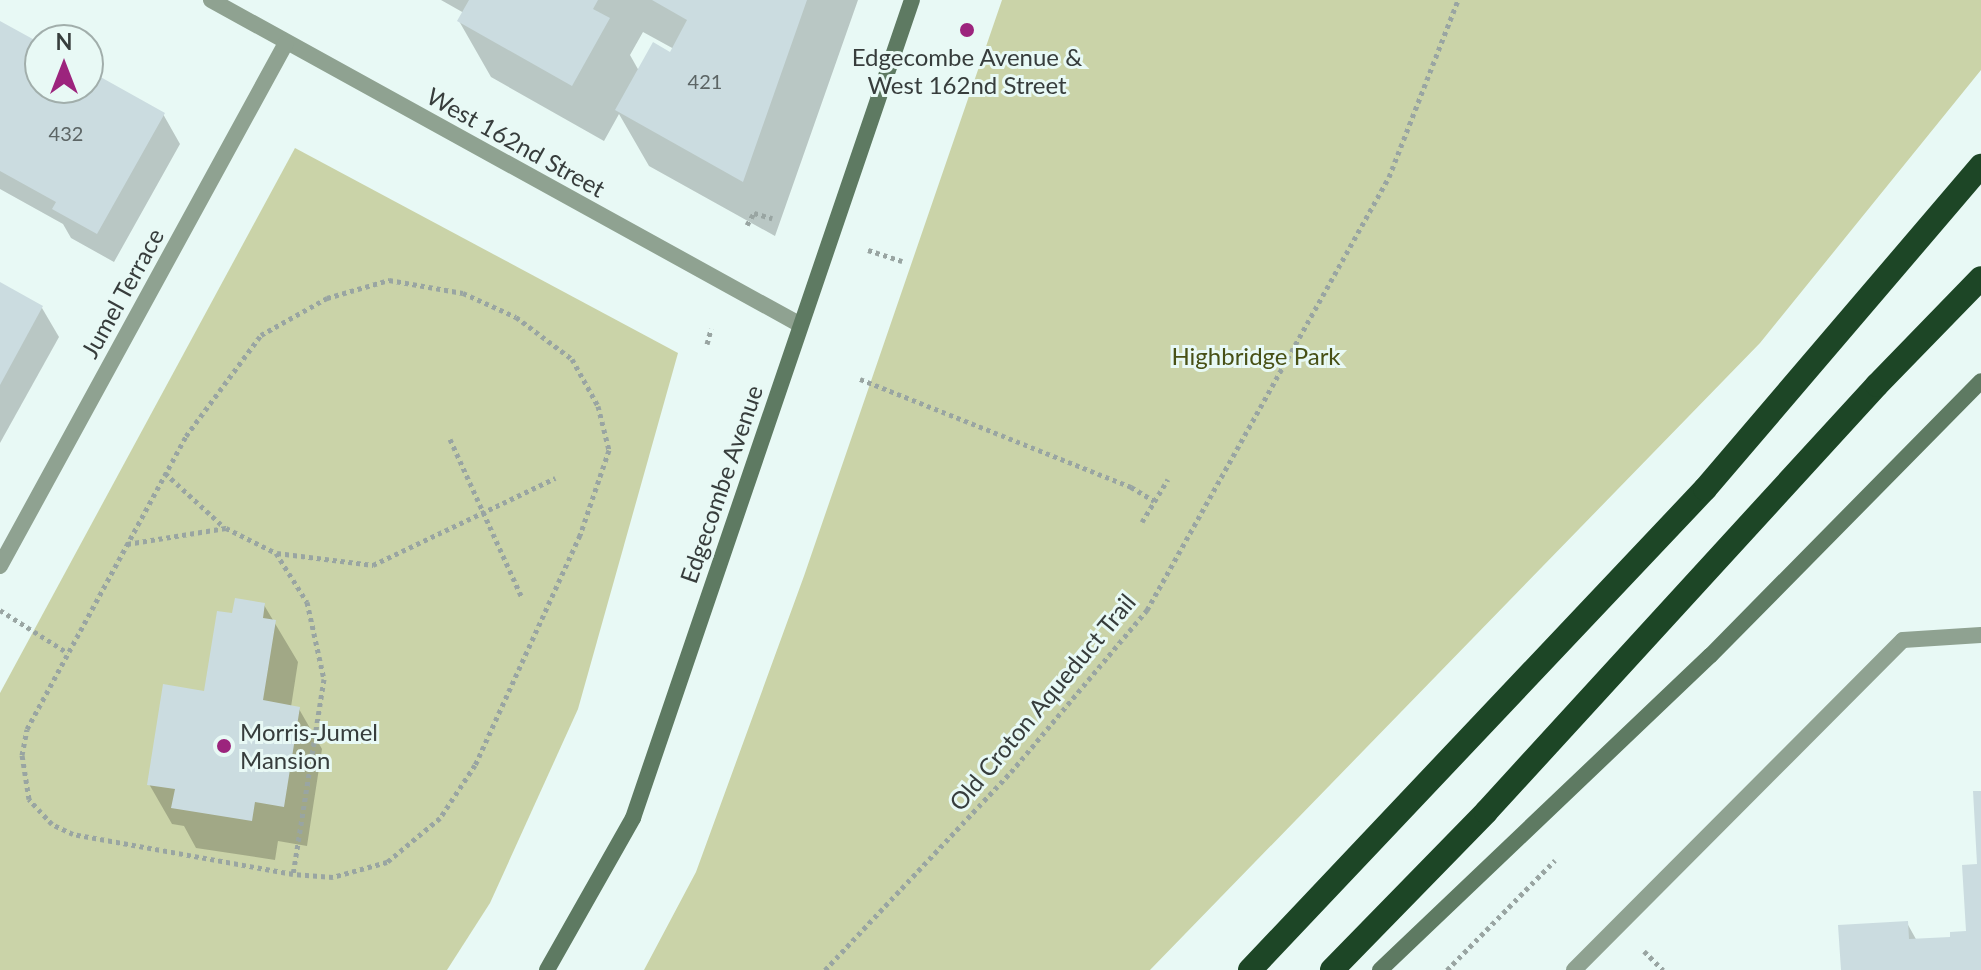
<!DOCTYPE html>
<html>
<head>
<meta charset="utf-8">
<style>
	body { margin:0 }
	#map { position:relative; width:1981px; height:970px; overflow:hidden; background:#e8f9f5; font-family:Lato,sans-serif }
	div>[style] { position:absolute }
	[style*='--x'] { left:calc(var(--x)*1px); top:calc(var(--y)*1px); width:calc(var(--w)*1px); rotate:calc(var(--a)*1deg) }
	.green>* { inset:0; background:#cad3a8 }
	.shadow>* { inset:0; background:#0003 }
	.building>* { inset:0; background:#cbdce0 }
	.path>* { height:5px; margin-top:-2.5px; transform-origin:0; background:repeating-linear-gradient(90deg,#99a5a2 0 4px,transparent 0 8px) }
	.lane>* { height:16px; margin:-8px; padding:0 8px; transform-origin:8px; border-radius:8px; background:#8fa291 }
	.street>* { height:16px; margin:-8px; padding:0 8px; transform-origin:8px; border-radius:8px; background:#8fa291 }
	.secondary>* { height:16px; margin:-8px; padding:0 8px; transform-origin:8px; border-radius:8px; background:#5e7a62 }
	.highway>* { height:24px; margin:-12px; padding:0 12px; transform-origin:12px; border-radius:12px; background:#1d4626 }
	.dots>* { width:22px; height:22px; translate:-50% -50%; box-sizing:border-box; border:4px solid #e8f9f5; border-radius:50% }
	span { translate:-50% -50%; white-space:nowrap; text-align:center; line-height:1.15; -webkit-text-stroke:6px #e8f9f5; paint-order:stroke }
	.number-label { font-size:20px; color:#5c6565 }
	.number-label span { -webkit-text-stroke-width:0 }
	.poi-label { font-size:24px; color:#373d3c }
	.left { translate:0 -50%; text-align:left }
	.street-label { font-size:24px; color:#373d3c }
	.park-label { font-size:24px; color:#485116 }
	.north { position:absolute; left:24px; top:24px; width:80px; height:80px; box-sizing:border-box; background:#e8f9f5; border:2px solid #a1aeab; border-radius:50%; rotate:0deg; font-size:22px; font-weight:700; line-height:32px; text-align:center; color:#373d3c }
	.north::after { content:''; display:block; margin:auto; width:28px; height:36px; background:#9c247d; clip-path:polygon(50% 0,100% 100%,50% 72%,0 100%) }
</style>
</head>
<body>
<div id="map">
	<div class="green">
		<i style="clip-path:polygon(1002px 0,1981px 0,1981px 70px,1760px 343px,1150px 970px,644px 970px,696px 872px,804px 576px)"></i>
		<i style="clip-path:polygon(295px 148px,678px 353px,578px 709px,490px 903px,447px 970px,0 970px,0 693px)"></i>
	</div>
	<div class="shadow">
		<i style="clip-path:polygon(evenodd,441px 0,858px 0,775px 236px,649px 166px,619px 114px,604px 141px,491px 77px,459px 21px,464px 13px,441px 0,643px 32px,674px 49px,671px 54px,639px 71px,630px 55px,643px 32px)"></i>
		<i style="clip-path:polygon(0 24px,40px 46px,40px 88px,88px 88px,88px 73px,163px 114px,180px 144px,114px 262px,71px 238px,63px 224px,0 189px)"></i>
		<i style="clip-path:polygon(0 285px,42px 308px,59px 337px,0 443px)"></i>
		<i style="clip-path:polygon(264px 605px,298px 662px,291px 707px,299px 709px,322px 749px,307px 846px,278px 841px,275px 860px,196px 848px,184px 826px,172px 824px,149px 784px,206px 694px,234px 616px)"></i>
		<i style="clip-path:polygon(1981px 793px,1981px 970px,1843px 970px,1907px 923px,1917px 941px,1953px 938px,1968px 933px,1979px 866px)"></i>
	</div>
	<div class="building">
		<i style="clip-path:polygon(469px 0,598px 0,593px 9px,610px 18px,572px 86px,457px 21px)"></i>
		<i style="clip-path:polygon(652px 0,807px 0,743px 182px,615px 110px,653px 42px,670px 52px,687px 20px)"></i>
		<i style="clip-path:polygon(0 21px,40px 43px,40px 88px,88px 88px,88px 70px,165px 113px,97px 234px,52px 209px,56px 202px,0 171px)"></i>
		<i style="clip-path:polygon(0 282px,43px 306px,0 385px)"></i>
		<i style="clip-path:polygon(235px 598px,265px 603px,263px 618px,276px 620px,263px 700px,300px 707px,284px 807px,255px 802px,252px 821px,171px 808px,175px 789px,147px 785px,163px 684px,204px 691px,217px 611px,232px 613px)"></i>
		<i style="clip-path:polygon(1973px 791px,1981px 791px,1981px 970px,1841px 970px,1838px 925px,1908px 921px,1909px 939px,1950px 937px,1950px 932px,1966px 931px,1962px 865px,1977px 864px)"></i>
	</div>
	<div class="path">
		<i style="--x:747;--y:225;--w:14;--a:-60"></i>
		<i style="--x:754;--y:213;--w:19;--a:16"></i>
		<i style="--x:868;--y:250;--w:36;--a:18"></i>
		<i style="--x:389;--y:280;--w:75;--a:10"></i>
		<i style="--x:463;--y:293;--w:58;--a:24.4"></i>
		<i style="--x:516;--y:317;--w:70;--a:36.9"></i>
		<i style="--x:572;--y:359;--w:54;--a:61"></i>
		<i style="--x:598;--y:406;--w:45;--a:76"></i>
		<i style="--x:609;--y:450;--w:90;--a:108.8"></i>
		<i style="--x:580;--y:535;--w:253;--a:114.5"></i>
		<i style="--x:475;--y:765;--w:64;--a:123.4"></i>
		<i style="--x:440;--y:818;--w:69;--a:140.3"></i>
		<i style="--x:387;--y:862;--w:56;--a:164.5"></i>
		<i style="--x:333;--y:877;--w:40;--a:-175.7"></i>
		<i style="--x:293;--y:874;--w:224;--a:-169.7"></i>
		<i style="--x:73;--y:834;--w:23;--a:-155"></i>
		<i style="--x:52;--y:824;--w:34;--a:-133"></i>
		<i style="--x:29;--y:799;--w:45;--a:-99"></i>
		<i style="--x:22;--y:755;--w:26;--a:-79"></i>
		<i style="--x:27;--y:729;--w:333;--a:-61.5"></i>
		<i style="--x:186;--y:436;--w:126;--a:-53.4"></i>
		<i style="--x:261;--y:335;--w:76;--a:-29.3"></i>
		<i style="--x:327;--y:298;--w:65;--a:-16.2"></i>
		<i style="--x:707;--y:344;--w:16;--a:-75"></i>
		<i style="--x:860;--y:379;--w:292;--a:21.7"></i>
		<i style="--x:1131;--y:487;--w:27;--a:31"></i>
		<i style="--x:450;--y:439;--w:175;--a:65.6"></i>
		<i style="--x:165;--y:473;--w:81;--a:42.5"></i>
		<i style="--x:1142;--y:522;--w:50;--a:-58.8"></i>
		<i style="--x:127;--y:544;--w:100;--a:-9.2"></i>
		<i style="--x:226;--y:528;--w:56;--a:26.6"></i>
		<i style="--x:276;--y:553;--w:58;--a:57.7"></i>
		<i style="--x:307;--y:602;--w:79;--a:77.6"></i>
		<i style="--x:324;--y:679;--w:197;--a:99"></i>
		<i style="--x:277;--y:553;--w:97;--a:7.1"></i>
		<i style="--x:373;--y:565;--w:202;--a:-25.5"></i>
		<i style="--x:0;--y:610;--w:80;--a:32.3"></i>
		<i style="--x:1644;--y:951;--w:27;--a:45"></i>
		<i style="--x:825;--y:970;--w:272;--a:-46.8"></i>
		<i style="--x:1011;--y:772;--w:212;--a:-50"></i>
		<i style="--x:1147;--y:610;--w:496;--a:-60.8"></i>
		<i style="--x:1389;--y:177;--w:190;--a:-68.7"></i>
		<i style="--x:1447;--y:970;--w:154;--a:-45.5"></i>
	</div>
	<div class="lane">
		<i style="--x:1574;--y:970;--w:466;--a:-45.1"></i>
		<i style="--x:1903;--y:640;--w:78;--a:-3.7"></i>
	</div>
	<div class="street">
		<i style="--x:211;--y:0;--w:671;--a:28.86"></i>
		<i style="--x:0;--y:566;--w:596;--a:-61.33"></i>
	</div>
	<div class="secondary">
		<i style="--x:547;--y:970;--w:175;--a:-60.5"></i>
		<i style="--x:633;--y:818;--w:864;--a:-71.17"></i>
		<i style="--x:1380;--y:970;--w:456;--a:-43.6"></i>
		<i style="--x:1710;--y:656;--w:386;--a:-45.4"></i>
	</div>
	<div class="highway">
		<i style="--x:1250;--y:970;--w:662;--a:-46.59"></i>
		<i style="--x:1705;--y:489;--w:425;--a:-49.5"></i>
		<i style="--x:1332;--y:970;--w:221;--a:-45.7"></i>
		<i style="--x:1486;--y:812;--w:579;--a:-47.52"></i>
		<i style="--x:1877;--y:385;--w:149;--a:-45.8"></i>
	</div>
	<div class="dots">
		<i style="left:967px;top:30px;background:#9c247d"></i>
		<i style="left:224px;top:746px;background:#9c247d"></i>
	</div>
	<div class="number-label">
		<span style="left:705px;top:81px">421</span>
		<span style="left:66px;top:133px">432</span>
	</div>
	<div class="poi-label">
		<span style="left:967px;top:71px">Edgecombe Avenue &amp;<br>West 162nd Street</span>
		<span class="left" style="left:240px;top:746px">Morris-Jumel<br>Mansion</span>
	</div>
	<div class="street-label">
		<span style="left:516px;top:142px;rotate:29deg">West 162nd Street</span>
		<span style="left:122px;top:293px;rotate:-61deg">Jumel Terrace</span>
		<span style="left:721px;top:484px;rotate:-71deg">Edgecombe Avenue</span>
		<span style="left:1042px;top:702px;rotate:-50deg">Old Croton Aqueduct Trail</span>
	</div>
	<div class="park-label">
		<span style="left:1256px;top:356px">Highbridge Park</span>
	</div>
	<div class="north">N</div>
</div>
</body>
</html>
